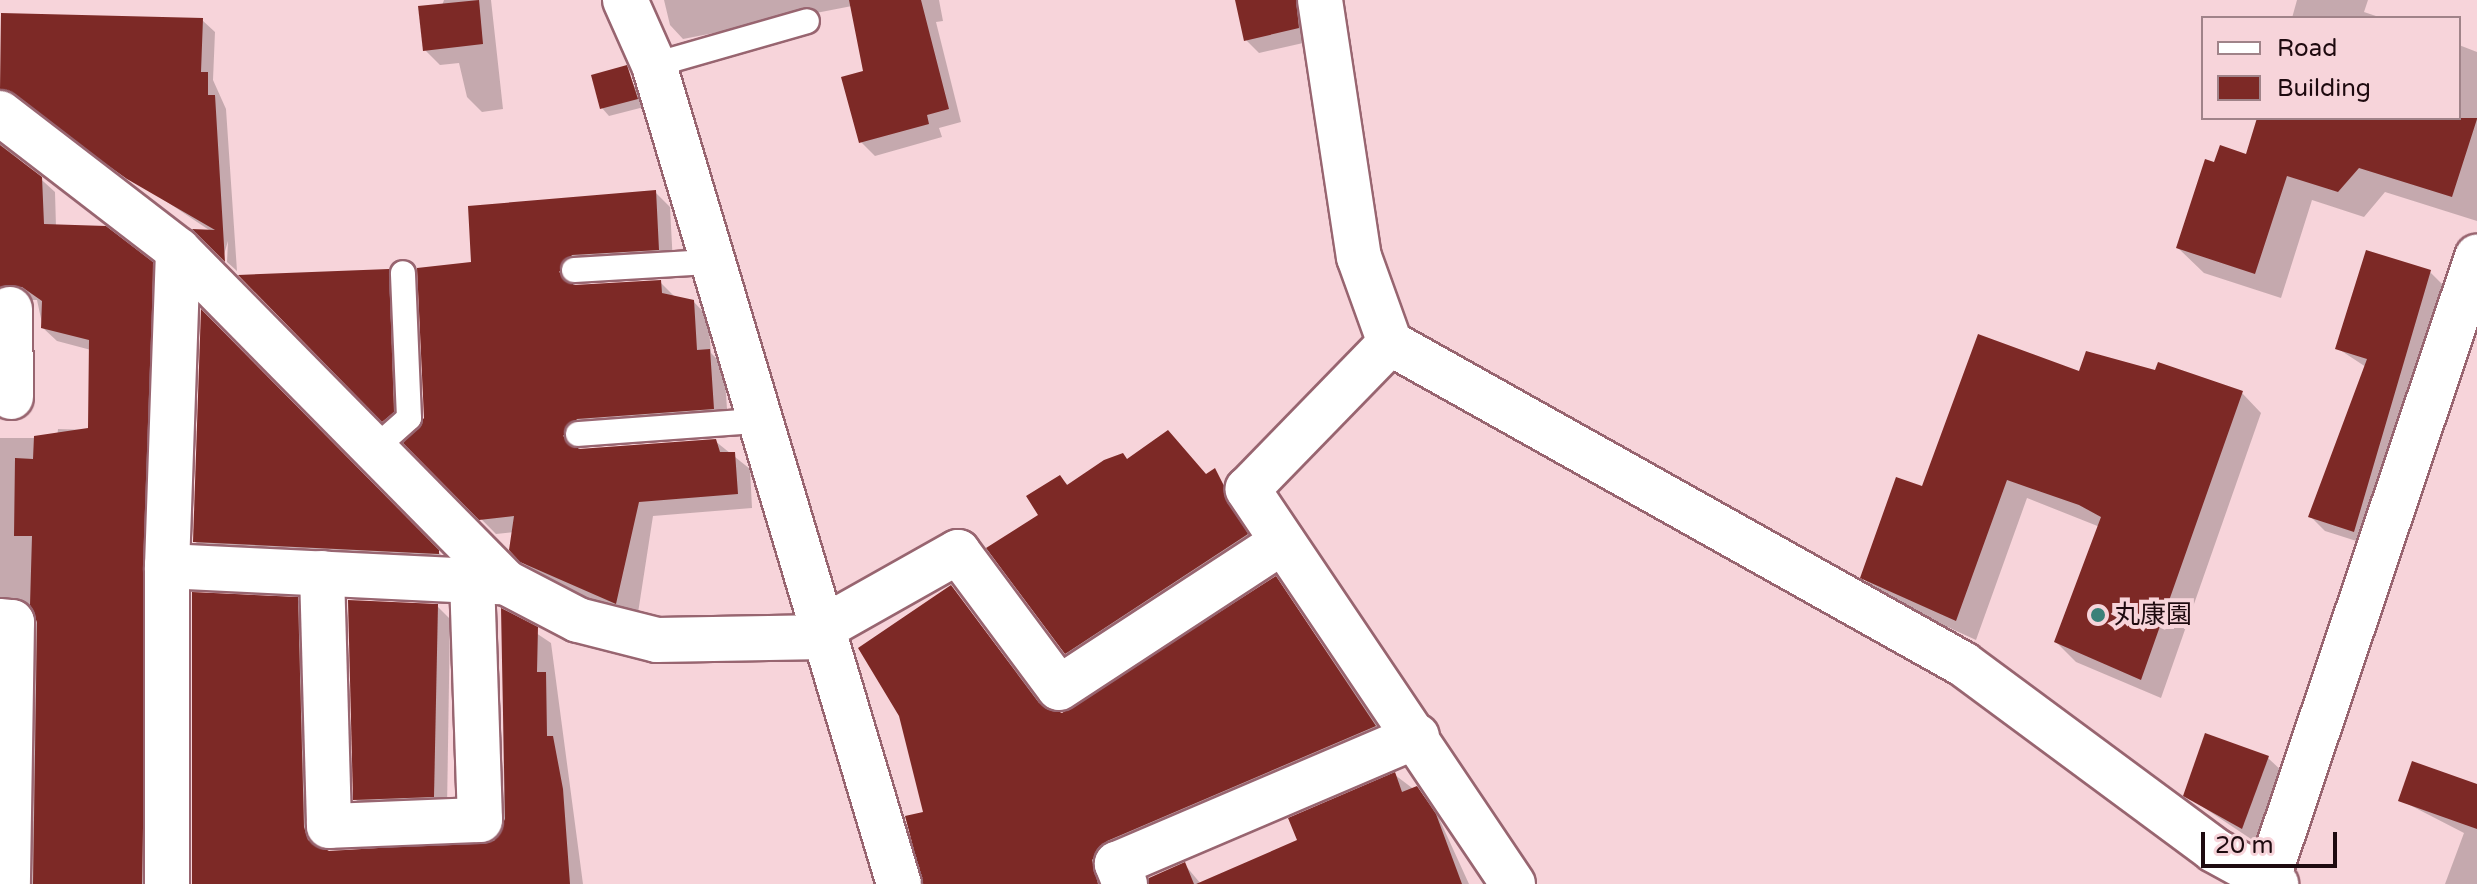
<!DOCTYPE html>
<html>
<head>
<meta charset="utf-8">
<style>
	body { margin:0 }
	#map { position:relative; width:2477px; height:884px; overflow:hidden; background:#f7d4da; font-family:"Varela Round","Noto Sans JP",sans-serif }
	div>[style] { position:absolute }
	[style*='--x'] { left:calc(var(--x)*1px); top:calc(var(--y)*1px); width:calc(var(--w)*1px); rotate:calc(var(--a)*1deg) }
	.shadow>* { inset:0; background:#0003 }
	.building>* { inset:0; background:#7d2926 }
	.roads { filter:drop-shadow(2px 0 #986570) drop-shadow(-2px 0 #986570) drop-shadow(0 2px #986570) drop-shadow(0 -2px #986570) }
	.service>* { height:24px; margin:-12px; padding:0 12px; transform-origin:12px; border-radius:12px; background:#fff }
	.minor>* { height:44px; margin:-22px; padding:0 22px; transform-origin:22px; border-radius:22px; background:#fff }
	.tertiary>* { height:44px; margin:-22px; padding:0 22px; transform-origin:22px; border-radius:22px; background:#fff }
	.dots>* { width:22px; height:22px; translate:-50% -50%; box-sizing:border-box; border:4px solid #f7d4da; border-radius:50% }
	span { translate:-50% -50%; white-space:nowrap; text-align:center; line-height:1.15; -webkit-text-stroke:8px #f7d4da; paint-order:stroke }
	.poi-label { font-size:26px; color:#1e0a0f }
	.left { translate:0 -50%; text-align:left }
	.legend { position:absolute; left:2201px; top:16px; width:260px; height:104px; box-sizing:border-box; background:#f7d4da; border:2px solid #a08389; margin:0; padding:10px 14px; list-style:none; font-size:24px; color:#1e0a0f }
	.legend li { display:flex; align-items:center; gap:16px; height:40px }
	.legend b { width:40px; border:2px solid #a08389 }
	.scale { position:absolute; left:2201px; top:832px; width:136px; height:36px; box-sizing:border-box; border:4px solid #1e0a0f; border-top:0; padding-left:10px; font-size:24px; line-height:28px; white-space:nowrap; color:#1e0a0f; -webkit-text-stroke:6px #f7d4da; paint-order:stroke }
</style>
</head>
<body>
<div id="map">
	<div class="shadow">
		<i style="clip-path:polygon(444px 0,491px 0,503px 109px,482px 112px,467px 97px,459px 63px,440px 65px,425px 50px)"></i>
		<i style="clip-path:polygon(664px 0,939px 0,943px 21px,936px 22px,961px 122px,939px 128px,942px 137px,875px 156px,861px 142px,865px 73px,852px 6px,683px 39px,670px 25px)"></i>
		<i style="clip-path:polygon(1237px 0,1311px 0,1312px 41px,1259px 53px,1246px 40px)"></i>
		<i style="clip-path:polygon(2297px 0,2368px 0,2364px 12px,2382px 18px,2292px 18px)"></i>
		<i style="clip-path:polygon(202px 20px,215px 32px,213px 80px,226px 109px,237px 271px,227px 262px,228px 241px,223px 258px,212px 232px,15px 100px)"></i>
		<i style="clip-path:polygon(2459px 45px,2477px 52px,2477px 221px,2385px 192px,2364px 217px,2312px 200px,2281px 298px,2204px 273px,2178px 248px,2215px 165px,2247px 156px,2259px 118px,2459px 118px)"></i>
		<i style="clip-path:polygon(626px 68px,644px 107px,609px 116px,602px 108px)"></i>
		<i style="clip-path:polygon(0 142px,55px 192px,56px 227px,151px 263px,165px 278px,158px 884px,32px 884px,36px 611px,0 611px,0 438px,57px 438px,58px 429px,90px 430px,91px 350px,57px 341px,43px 328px,37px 300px,12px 300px,0 317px)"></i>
		<i style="clip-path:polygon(655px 192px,670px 207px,673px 264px,588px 269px,573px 287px,660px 282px,676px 298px,693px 301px,708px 317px,711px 353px,724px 366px,728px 423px,592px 433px,578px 451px,715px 441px,750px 469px,752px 508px,653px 516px,638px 613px,604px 611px,537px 576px,511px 550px,514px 532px,496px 534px,406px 443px,426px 419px,473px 264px)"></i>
		<i style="clip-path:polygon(388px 271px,403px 286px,398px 435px,243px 277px)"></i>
		<i style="clip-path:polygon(2430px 272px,2445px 287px,2369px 545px,2325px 531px,2311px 517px,2366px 367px,2337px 348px)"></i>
		<i style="clip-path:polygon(203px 314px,447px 561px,206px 553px,195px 541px)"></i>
		<i style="clip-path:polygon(2080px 373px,2242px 393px,2261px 413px,2161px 698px,2076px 662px,2056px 642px,2100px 527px,2027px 498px,1976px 640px,1882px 597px,1862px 577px,1923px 488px)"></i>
		<i style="clip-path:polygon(1128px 460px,1207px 475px,1215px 470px,1261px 549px,1081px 667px,1067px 653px,1041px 515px,1060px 478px,1069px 486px)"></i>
		<i style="clip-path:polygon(1276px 578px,1389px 742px,1108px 884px,924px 884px,951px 587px,1044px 708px,1060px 715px)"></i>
		<i style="clip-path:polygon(297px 599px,311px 613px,322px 851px,482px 847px,504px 833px,503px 611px,551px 643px,583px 884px,194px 884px)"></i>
		<i style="clip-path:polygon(437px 606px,450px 619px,447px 809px,369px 812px,355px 799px)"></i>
		<i style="clip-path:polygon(2268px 758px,2283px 772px,2257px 843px,2185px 795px)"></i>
		<i style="clip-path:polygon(1395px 775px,1432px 803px,1469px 884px,1150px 884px,1185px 865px,1201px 884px,1299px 841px)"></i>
		<i style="clip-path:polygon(2477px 788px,2477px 884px,2445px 884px,2464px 833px,2400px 800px)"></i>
	</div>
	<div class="building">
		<i style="clip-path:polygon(479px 0,483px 44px,423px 51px,418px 6px)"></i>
		<i style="clip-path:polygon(849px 0,921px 0,949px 109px,927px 115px,929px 124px,859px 143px,841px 77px,863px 71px)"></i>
		<i style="clip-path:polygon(1235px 0,1296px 0,1299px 28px,1244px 41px)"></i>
		<i style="clip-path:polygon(1px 13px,203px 18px,201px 72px,208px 72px,208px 95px,215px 95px,225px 262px,192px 229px,215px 230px,127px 179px,0 89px)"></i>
		<i style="clip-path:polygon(627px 65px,638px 99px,600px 109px,591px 75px)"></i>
		<i style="clip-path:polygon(2257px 118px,2477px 118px,2477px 119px,2452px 197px,2359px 168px,2338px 192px,2287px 176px,2255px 274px,2176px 248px,2205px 159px,2214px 162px,2220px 145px,2246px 154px)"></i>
		<i style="clip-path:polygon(0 145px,42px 177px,44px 224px,106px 226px,153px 262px,142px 884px,33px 884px,37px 622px,30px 605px,32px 536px,14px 536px,15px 458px,33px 459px,34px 436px,88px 428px,89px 340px,41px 328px,42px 301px,22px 287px,0 287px)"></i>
		<i style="clip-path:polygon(656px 190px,659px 250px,572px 255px,559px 272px,574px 285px,661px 280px,662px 293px,694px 300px,697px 350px,710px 349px,714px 409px,577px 419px,563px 436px,579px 449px,716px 439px,720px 452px,735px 452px,738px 494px,639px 502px,616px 604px,520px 562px,509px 550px,514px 516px,479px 520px,403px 443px,424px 418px,417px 268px,471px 262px,468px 206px)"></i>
		<i style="clip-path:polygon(2366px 250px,2431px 270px,2354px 532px,2308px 517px,2367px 359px,2335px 349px)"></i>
		<i style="clip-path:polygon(389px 269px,394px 412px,382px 422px,238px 275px)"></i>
		<i style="clip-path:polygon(201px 309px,439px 550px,439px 554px,193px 542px)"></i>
		<i style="clip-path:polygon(1978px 334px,2079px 371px,2086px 351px,2155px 370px,2158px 362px,2243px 391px,2141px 680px,2054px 642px,2101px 517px,2079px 505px,2007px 480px,1956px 621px,1860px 578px,1896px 477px,1922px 486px)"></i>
		<i style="clip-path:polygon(1168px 430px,1206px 474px,1215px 468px,1248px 534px,1065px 654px,986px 548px,1038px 515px,1026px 496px,1060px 475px,1067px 485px,1104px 460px,1123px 453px,1127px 459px)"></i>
		<i style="clip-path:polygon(1276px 576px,1376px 726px,1107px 841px,1092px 860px,1098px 884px,923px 884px,905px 816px,923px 812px,899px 716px,858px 648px,951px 585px,1039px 703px,1062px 713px)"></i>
		<i style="clip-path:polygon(192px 592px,298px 597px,304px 827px,308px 840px,329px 851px,494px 841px,505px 819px,501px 608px,538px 627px,537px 672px,546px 672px,547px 736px,553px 736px,563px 789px,570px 884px,192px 884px)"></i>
		<i style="clip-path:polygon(348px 600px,438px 604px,434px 797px,353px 800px)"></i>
		<i style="clip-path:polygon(2205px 733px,2269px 756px,2242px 829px,2183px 796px)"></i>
		<i style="clip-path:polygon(2412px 761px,2477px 784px,2477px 829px,2398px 801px)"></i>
		<i style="clip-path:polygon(1395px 772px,1402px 792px,1417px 786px,1436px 814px,1462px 884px,1196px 884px,1297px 840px,1288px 818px)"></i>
		<i style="clip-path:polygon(1185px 862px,1194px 884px,1149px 884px,1149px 878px)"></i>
	</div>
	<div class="roads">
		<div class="service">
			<i style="--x:654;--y:65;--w:159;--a:-16"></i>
			<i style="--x:574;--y:270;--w:135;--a:-3.4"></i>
			<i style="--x:578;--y:434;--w:179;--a:-4.2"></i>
			<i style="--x:373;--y:450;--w:48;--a:-41.6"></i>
			<i style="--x:409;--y:418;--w:145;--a:-92.4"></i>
		</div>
		<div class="minor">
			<i style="--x:625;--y:0;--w:71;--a:66"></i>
			<i style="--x:654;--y:65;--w:855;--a:73.35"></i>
			<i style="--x:1320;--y:0;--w:260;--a:81.4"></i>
			<i style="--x:1359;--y:257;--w:91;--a:70.2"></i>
			<i style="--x:0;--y:113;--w:225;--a:37.6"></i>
			<i style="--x:178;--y:250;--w:466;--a:45.4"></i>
			<i style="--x:505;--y:582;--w:82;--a:27.5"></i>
			<i style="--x:578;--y:620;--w:81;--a:14.2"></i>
			<i style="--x:657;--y:640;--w:168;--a:-1"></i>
			<i style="--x:10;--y:309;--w:88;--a:89.3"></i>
			<i style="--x:167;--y:566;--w:333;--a:2.8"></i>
			<i style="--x:322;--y:573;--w:253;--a:88.4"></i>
			<i style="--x:329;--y:826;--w:151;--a:-2.3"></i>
			<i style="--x:480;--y:820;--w:240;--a:-91.9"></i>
			<i style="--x:0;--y:621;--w:12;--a:5"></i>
			<i style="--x:12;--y:622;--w:262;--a:90.9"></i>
			<i style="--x:823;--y:628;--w:155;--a:-29.4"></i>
			<i style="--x:958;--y:552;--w:169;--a:53.4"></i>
			<i style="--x:1059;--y:688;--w:267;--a:-33.2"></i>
			<i style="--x:167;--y:884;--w:318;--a:-90"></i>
			<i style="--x:167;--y:566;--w:316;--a:-88"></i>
			<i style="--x:1125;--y:884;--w:22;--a:-112"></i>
			<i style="--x:1117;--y:864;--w:326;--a:-23.1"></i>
			<i style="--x:1513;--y:884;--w:476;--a:-123.9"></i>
			<i style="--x:1248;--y:489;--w:204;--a:-45.8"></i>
			<i style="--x:1390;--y:343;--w:657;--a:29.26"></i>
			<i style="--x:1963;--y:664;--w:312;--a:36.5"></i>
			<i style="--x:2214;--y:850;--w:71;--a:28.7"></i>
		</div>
		<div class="tertiary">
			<i style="--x:2266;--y:884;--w:662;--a:-71.4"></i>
		</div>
	</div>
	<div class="dots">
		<i style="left:2098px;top:615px;background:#3b8179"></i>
	</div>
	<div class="poi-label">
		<span class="left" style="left:2114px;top:615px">丸康園</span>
	</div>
	<ul class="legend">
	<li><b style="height:10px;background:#fff"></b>Road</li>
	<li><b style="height:22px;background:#7d2926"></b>Building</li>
	</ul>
	<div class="scale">20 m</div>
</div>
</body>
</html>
